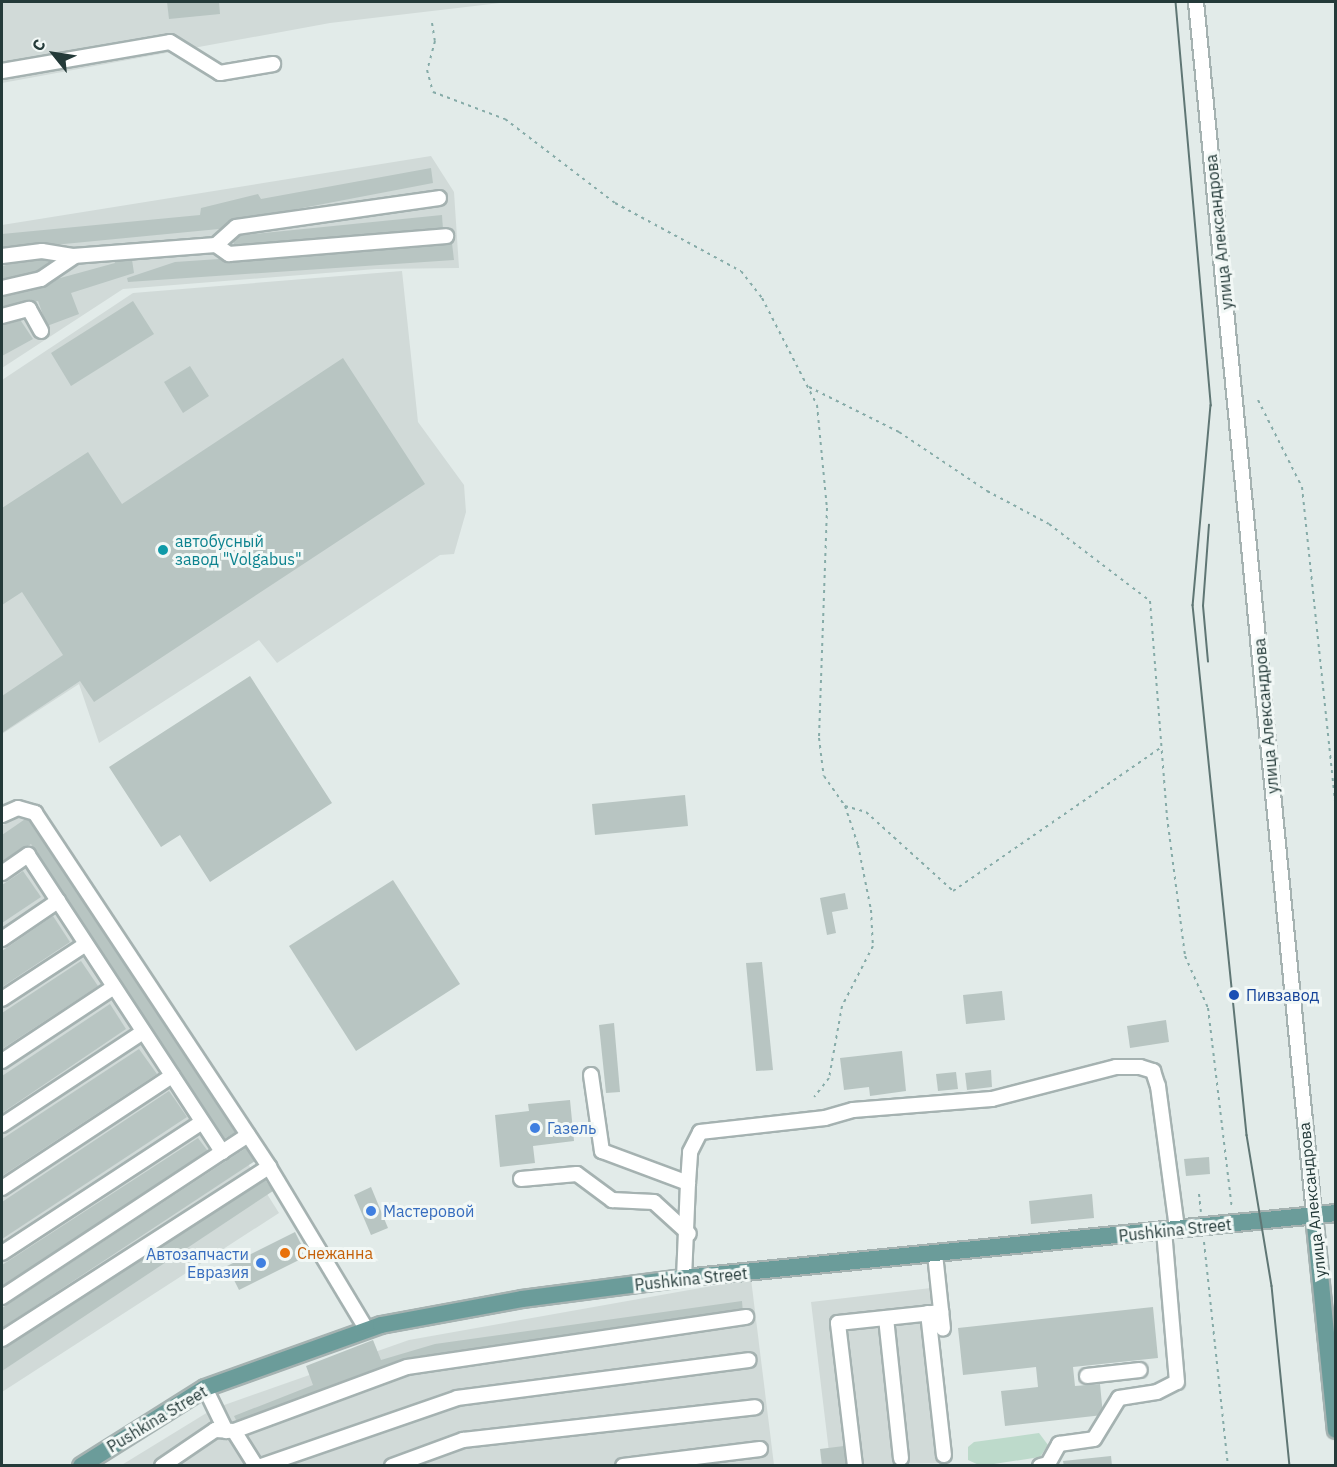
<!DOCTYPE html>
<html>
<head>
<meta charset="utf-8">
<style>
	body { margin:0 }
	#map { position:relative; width:1337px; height:1467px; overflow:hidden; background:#e2ebe9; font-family:"IBM Plex Sans",sans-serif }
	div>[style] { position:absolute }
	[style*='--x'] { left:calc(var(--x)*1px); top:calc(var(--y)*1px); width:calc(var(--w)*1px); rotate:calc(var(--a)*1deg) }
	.built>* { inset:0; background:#d1dad8 }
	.green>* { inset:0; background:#bddacb }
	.building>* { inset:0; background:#b8c5c2 }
	.path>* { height:2px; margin-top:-1px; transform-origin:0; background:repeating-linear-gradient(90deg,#86aba8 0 3px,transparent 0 7.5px) }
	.roads { filter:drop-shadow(2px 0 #a5b2b1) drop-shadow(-2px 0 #a5b2b1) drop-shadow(0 2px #a5b2b1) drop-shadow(0 -2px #a5b2b1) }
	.minor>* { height:14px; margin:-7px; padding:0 7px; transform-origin:7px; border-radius:7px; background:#fff }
	.major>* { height:16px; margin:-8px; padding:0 8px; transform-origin:8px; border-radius:8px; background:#6b9c9a }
	.tram>* { height:1.5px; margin:-0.75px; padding:0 0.75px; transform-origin:0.75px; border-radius:0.75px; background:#5f7674 }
	.dots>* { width:16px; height:16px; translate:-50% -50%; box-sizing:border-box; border:3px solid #f2f8f6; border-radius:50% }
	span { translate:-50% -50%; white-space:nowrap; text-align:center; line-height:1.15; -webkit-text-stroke:6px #f2f8f6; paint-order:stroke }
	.street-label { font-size:16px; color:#243a39 }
	.culture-label { font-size:16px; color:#0d838f }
	.left { translate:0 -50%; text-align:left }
	.transit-label { font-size:16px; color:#164399 }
	.shop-label { font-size:16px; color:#366cbe }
	.right { translate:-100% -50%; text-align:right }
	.food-label { font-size:16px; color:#c56008 }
	.frame { position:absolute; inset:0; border:3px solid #243a39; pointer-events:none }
	.north { position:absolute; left:24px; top:24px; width:60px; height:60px; -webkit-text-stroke:4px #f2f8f6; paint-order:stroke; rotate:300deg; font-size:16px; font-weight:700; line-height:24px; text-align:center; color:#243a39 }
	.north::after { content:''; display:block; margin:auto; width:21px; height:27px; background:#243a39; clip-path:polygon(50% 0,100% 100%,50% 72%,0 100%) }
</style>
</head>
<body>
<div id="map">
	<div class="built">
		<i style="clip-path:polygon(2px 2px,500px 2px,500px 3px,330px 23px,2px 83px)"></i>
		<i style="clip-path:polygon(431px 156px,454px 192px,459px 268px,376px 269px,123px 289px,2px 368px,2px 225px)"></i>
		<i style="clip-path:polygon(402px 271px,418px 422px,464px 485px,466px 512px,454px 554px,440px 555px,277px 663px,259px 640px,99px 743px,79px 684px,2px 734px,2px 380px,133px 293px)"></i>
		<i style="clip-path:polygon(25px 810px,279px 1213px,2px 1392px,2px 826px)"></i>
		<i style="clip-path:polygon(751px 1279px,774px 1465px,120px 1466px,213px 1409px,409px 1340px)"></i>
		<i style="clip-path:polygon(931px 1288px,950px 1463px,823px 1465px,829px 1452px,811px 1302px)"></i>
	</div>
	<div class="green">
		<i style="clip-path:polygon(1039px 1433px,1048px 1445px,1040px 1457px,981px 1466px,968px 1460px,968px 1447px,974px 1442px)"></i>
	</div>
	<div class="building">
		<i style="clip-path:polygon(167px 2px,219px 2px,220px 14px,169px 19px)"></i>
		<i style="clip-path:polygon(431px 168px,433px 183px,229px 222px,229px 228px,2px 250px,2px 234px,200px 215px,201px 208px,258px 194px,261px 199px)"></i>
		<i style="clip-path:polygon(442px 215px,443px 230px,234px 246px,233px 236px)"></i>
		<i style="clip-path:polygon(452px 243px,454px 260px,128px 282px,127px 278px,175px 262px)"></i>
		<i style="clip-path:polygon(131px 253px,134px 273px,71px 293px,79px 314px,47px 326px,38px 301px,2px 311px,2px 294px,115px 263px,112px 256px)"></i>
		<i style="clip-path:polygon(36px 258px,56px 258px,57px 266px,2px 282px,2px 266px)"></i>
		<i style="clip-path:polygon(133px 301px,154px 334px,71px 386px,51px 353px)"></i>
		<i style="clip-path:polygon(19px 318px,33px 339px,2px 356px,2px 324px)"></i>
		<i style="clip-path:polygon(343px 358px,425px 484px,94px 702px,80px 681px,2px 733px,2px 696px,63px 655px,22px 592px,2px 605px,2px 508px,88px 452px,122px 504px)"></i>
		<i style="clip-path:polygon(190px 366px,209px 396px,183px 413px,164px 382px)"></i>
		<i style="clip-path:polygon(250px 676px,332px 803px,210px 882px,180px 835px,161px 847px,109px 767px)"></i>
		<i style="clip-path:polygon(685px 795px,688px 826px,595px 835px,592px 804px)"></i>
		<i style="clip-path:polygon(31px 815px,236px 1132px,220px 1141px,31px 844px,2px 863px,2px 835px)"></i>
		<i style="clip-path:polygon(23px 871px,41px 897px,2px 923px,2px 885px)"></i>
		<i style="clip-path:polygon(393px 880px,460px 984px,356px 1051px,289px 946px)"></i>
		<i style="clip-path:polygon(845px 893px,848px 909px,832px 912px,836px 933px,827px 935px,820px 898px)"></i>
		<i style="clip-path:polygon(53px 916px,70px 942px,2px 987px,2px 951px)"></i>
		<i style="clip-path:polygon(81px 961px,98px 986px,2px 1049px,2px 1013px)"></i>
		<i style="clip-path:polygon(762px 962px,773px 1070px,756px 1071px,746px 963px)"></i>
		<i style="clip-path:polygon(1002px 991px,1005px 1020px,966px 1024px,963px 995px)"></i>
		<i style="clip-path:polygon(110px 1004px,126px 1029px,2px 1113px,2px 1076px)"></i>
		<i style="clip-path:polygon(1166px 1020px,1169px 1042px,1130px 1048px,1127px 1026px)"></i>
		<i style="clip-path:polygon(614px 1023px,620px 1092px,606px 1093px,599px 1025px)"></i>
		<i style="clip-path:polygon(139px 1049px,157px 1074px,2px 1176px,2px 1139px)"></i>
		<i style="clip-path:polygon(902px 1051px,906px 1091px,870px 1096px,869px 1087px,844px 1090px,840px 1058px)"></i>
		<i style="clip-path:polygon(991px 1070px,992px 1087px,967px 1090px,965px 1073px)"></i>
		<i style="clip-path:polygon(956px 1072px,958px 1089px,938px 1091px,936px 1074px)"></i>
		<i style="clip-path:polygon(169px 1091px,187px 1117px,2px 1239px,2px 1202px)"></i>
		<i style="clip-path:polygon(570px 1100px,574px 1141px,533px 1146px,535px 1163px,500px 1167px,495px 1115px,529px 1111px,528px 1104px)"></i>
		<i style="clip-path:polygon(198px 1138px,210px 1154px,2px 1288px,2px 1265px)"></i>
		<i style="clip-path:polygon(246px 1148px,255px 1161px,2px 1328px,2px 1308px)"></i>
		<i style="clip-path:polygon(1209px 1157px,1210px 1174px,1186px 1176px,1184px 1159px)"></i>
		<i style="clip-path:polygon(264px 1178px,273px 1191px,2px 1371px,2px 1347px)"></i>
		<i style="clip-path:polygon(371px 1187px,388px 1228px,371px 1235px,354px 1195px)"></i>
		<i style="clip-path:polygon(1092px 1194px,1094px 1218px,1031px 1224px,1029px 1201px)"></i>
		<i style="clip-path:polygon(295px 1232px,307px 1256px,239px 1290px,227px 1266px)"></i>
		<i style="clip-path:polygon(742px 1301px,743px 1313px,434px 1357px,238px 1424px,234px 1416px,313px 1385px,306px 1366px,373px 1340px,381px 1360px,435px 1344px)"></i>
		<i style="clip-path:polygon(1153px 1307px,1158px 1358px,1073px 1367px,1075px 1386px,1100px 1384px,1103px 1415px,1005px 1426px,1001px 1391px,1038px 1387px,1036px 1367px,963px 1375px,958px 1328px)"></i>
		<i style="clip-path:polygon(844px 1446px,847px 1466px,822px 1466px,820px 1449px)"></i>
		<i style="clip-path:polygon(1111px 1456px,1112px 1466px,1064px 1466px,1063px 1461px)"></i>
	</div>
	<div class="path">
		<i style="--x:432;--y:23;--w:18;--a:81"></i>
		<i style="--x:435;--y:41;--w:30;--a:105"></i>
		<i style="--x:427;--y:70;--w:23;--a:75"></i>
		<i style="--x:433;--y:92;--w:77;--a:20.6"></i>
		<i style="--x:505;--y:119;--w:138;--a:37.4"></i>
		<i style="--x:615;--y:203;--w:143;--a:28.4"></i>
		<i style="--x:741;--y:271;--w:34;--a:52"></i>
		<i style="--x:762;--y:298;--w:120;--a:62.8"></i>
		<i style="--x:817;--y:405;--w:103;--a:84.5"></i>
		<i style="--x:827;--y:508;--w:230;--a:92"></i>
		<i style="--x:819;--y:738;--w:38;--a:83"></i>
		<i style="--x:824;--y:776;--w:37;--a:55"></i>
		<i style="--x:845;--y:806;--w:41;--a:71.6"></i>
		<i style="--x:858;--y:845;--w:66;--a:78.7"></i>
		<i style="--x:871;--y:910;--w:36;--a:87"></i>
		<i style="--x:873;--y:946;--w:68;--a:117.3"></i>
		<i style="--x:842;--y:1006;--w:73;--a:100.2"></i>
		<i style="--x:829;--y:1078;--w:24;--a:128"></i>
		<i style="--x:809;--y:387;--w:101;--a:26.6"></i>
		<i style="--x:899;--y:432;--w:106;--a:33.8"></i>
		<i style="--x:987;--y:491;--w:70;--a:28"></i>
		<i style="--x:1049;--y:524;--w:127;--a:37.3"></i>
		<i style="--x:1150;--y:601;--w:217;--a:85.5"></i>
		<i style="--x:1167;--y:817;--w:140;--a:82.6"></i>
		<i style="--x:1185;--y:956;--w:57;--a:66.1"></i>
		<i style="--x:1208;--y:1008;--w:202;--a:83.2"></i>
		<i style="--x:1258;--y:400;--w:97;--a:63.2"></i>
		<i style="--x:1302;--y:487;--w:325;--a:84"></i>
		<i style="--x:845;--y:806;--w:22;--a:16"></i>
		<i style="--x:866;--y:812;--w:118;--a:42.2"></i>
		<i style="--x:953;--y:891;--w:254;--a:-34.6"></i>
		<i style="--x:1199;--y:1194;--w:18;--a:84"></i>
		<i style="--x:1204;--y:1242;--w:225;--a:83.9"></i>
	</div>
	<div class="roads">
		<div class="minor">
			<i style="--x:1196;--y:2;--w:1219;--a:84.44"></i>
			<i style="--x:2;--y:71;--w:170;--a:-9.8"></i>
			<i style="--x:170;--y:42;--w:59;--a:31.8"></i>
			<i style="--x:220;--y:73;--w:54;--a:-9.6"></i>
			<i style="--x:216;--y:245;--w:16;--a:35"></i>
			<i style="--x:229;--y:254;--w:218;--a:-4.7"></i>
			<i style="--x:2;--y:256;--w:40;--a:-7.1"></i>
			<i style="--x:42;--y:251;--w:31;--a:9"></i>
			<i style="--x:73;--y:256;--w:143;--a:-4.4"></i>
			<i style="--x:216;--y:245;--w:27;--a:-42"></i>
			<i style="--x:236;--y:227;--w:205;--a:-8.1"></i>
			<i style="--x:2;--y:288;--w:40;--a:-13"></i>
			<i style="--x:41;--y:279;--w:41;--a:-34.1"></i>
			<i style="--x:2;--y:316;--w:28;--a:-15"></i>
			<i style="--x:29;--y:309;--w:25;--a:61"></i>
			<i style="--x:2;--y:815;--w:17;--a:-24"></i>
			<i style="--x:18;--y:808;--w:18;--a:16"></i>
			<i style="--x:35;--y:813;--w:424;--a:56.5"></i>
			<i style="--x:269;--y:1167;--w:190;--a:59"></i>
			<i style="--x:2;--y:873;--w:32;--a:-35"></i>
			<i style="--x:28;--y:855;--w:355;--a:56.8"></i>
			<i style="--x:222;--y:1152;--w:31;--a:-33"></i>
			<i style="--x:2;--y:939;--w:68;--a:-34.2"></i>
			<i style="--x:2;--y:999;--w:100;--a:-33.2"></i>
			<i style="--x:2;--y:1061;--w:134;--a:-33.5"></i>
			<i style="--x:591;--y:1075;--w:77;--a:81.8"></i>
			<i style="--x:602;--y:1151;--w:92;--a:20.4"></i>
			<i style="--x:688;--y:1183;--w:95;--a:92.4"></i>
			<i style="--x:2;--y:1125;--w:169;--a:-33.4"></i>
			<i style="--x:521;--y:1179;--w:56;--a:-5.1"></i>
			<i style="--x:577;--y:1174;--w:44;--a:36.6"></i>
			<i style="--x:612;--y:1200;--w:42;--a:2.7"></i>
			<i style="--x:654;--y:1202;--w:47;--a:42.4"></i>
			<i style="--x:688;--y:1183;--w:31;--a:-86"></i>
			<i style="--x:690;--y:1152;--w:22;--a:-63"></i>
			<i style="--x:700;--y:1132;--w:126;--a:-6.4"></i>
			<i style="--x:825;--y:1118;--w:29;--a:-16"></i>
			<i style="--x:853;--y:1110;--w:139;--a:-4.5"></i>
			<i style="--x:992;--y:1099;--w:128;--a:-14.5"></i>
			<i style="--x:1116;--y:1067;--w:24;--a:0"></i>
			<i style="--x:1140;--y:1067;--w:14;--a:17"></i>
			<i style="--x:1153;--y:1071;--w:16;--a:72"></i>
			<i style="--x:1158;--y:1086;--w:144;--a:82.4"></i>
			<i style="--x:2;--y:1188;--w:204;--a:-33.4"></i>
			<i style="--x:2;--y:1253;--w:239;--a:-33.2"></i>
			<i style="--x:935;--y:1254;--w:75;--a:83.9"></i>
			<i style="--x:2;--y:1297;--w:263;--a:-33.4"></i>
			<i style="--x:928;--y:1313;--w:143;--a:83.6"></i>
			<i style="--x:886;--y:1318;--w:141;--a:83.9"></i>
			<i style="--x:2;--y:1339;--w:318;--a:-32.8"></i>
			<i style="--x:1087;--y:1376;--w:53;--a:-6.5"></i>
			<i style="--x:205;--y:1388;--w:48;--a:64"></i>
			<i style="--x:162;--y:1466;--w:64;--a:-34.2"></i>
			<i style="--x:215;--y:1430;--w:19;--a:3"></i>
			<i style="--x:256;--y:1466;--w:41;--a:-122.2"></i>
			<i style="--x:234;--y:1431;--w:184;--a:-20.3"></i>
			<i style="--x:407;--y:1367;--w:343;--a:-8.4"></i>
			<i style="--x:261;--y:1466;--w:207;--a:-19.1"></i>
			<i style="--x:457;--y:1398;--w:294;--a:-7.4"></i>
			<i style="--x:392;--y:1466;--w:76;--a:-20.1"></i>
			<i style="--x:463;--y:1440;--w:294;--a:-6.4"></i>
			<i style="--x:623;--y:1466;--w:138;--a:-7.1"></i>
			<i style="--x:855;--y:1466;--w:144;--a:-96.8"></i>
			<i style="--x:838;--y:1323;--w:104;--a:-6.1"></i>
			<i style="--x:1040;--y:1466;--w:8;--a:-14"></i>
			<i style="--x:1048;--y:1464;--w:23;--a:-61"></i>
			<i style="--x:1059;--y:1444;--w:35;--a:-8"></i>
			<i style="--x:1094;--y:1439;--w:48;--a:-58.6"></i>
			<i style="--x:1119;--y:1398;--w:38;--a:-9"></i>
			<i style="--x:1157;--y:1392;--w:22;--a:-27"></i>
			<i style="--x:1177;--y:1382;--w:152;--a:-94.9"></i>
		</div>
		<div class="major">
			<i style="--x:1314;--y:1215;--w:216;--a:84.2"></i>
			<i style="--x:81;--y:1466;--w:146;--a:-32.2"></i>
			<i style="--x:205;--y:1388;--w:187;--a:-19.7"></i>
			<i style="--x:381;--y:1325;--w:143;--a:-10.4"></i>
			<i style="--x:522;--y:1299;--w:163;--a:-7.4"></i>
			<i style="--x:684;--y:1278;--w:655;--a:-5.69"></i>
		</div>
	</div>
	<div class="tram">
		<i style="--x:1176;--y:2;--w:405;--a:85"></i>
		<i style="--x:1211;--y:405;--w:201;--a:95.1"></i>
		<i style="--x:1193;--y:605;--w:533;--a:84.18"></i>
		<i style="--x:1247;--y:1135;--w:153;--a:80.6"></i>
		<i style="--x:1272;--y:1286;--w:181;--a:84.3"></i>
		<i style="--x:1208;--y:662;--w:56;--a:-95.1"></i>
		<i style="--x:1203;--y:606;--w:81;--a:-85.8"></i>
	</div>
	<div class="dots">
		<i style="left:163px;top:550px;background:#0f9aa8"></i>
		<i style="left:1234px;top:995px;background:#1a4fb4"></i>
		<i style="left:535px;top:1128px;background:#3f7fe0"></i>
		<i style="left:371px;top:1211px;background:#3f7fe0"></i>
		<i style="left:285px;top:1253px;background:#e8710a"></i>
		<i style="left:261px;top:1263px;background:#3f7fe0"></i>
	</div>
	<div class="street-label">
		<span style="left:1219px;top:232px;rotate:-96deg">улица Александрова</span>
		<span style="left:1266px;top:716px;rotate:-95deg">улица Александрова</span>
		<span style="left:1312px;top:1200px;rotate:-96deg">улица Александрова</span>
		<span style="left:1175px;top:1230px;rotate:-6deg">Pushkina Street</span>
		<span style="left:691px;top:1279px;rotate:-6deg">Pushkina Street</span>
		<span style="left:157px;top:1419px;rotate:-31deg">Pushkina Street</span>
	</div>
	<div class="culture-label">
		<span class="left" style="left:175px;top:550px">автобусный<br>завод "Volgabus"</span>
	</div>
	<div class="transit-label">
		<span class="left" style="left:1246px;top:995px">Пивзавод</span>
	</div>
	<div class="shop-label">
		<span class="left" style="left:547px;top:1128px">Газель</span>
		<span class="left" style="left:383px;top:1211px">Мастеровой</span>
		<span class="right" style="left:249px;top:1263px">Автозапчасти<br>Евразия</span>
	</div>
	<div class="food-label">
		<span class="left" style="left:297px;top:1253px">Снежанна</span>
	</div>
	<div class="frame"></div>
	<div class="north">С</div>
</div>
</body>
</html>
